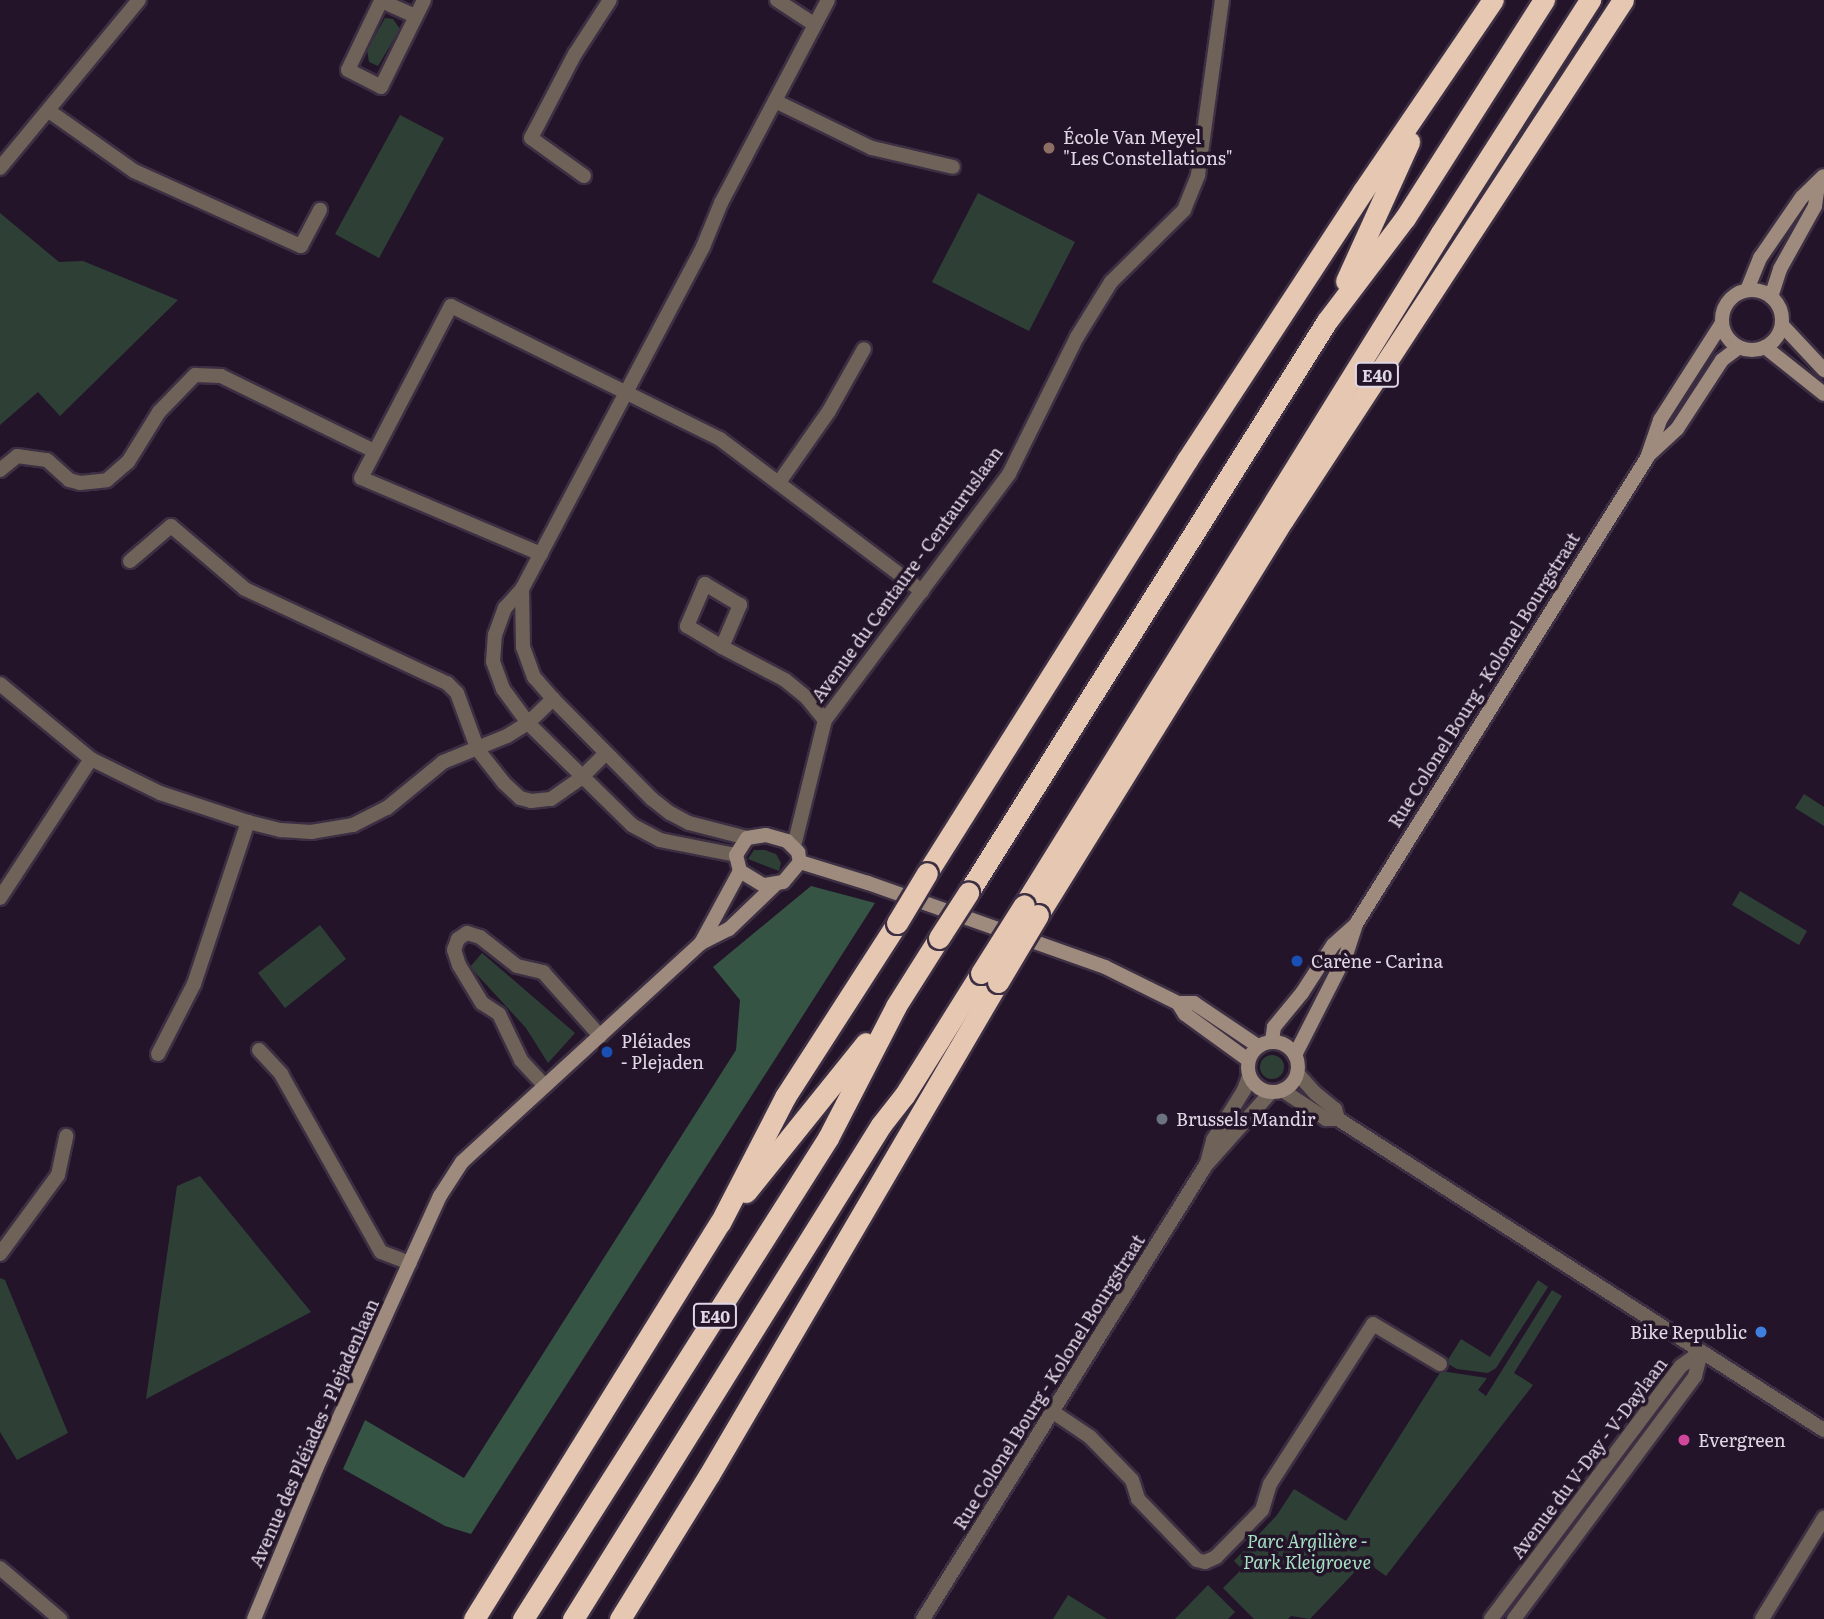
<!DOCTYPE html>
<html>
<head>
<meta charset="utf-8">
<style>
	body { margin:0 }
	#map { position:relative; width:1824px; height:1619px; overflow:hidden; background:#231429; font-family:Literata,serif }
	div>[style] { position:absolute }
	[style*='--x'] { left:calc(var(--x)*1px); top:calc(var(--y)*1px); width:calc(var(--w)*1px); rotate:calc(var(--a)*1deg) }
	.green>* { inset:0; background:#2e4036 }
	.round { border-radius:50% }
	.forest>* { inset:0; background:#355444 }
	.roads { filter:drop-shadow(2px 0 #3d2f43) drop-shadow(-2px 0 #3d2f43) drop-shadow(0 2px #3d2f43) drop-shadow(0 -2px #3d2f43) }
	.street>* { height:14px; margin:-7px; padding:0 7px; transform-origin:7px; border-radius:7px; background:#6e6259 }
	.secondary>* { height:14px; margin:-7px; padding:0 7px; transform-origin:7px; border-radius:7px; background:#9e8b7d }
	.secondary>.ring { margin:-7px; padding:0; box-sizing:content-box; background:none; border:14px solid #9e8b7d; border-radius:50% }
	.highway>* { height:21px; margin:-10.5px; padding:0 10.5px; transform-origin:10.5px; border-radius:10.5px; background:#e5c7b2 }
	.bridges { filter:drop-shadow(2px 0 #3d2f43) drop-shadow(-2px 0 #3d2f43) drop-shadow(0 2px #3d2f43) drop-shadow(0 -2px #3d2f43) }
	.highway-bridge>* { height:21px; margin:-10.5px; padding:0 10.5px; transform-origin:10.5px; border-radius:10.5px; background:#e5c7b2 }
	.dots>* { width:19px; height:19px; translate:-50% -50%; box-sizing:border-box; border:4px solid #231429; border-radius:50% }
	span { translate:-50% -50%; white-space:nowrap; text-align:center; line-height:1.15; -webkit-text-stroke:7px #231429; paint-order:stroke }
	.shield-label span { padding:2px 5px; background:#231429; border:2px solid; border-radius:5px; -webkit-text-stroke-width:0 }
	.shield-label { font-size:16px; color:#e0d7e5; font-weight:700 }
	.poi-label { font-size:18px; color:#e0d7e5 }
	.left { translate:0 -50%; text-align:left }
	.right { translate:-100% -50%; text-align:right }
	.street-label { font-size:18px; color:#e0d7e5 }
	.park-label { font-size:18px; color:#a6e3c4; font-style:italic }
</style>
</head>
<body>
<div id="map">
	<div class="green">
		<i style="clip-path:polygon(385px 18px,393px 19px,400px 29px,378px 66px,369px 62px,367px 50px)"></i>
		<i style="clip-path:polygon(400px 115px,444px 138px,379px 258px,335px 234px)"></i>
		<i style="clip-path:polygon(978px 193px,1075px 242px,1029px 331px,932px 282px)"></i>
		<i style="clip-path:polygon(0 213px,59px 262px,83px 261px,178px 300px,60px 416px,38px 392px,0 425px)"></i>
		<i style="clip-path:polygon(1804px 794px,1824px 807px,1824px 826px,1795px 808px)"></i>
		<i style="clip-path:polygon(754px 850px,765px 850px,776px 854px,781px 863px,779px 871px,748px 859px)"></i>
		<i style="clip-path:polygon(1740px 891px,1807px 931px,1799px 945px,1732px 905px)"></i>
		<i style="clip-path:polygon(320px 925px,346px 959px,285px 1008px,258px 973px)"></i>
		<i style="clip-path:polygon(482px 953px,575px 1033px,548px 1063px,526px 1028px,470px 967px)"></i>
		<i class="round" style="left:1260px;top:1055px;width:24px;height:24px"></i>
		<i style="clip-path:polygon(200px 1176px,311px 1312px,146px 1399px,177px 1186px)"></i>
		<i style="clip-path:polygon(0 1278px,5px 1280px,68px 1433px,17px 1460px,0 1432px)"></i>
		<i style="clip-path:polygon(1538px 1280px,1548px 1287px,1496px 1368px,1488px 1373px,1457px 1369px,1446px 1363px,1461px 1339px,1490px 1357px)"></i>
		<i style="clip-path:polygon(1552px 1290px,1562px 1296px,1514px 1373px,1533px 1385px,1386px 1576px,1365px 1561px,1310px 1619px,1291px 1616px,1288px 1619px,1254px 1619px,1223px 1588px,1242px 1569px,1234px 1561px,1277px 1515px,1294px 1489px,1346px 1521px,1441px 1371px,1487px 1378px,1478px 1390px,1486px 1396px)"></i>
		<i style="clip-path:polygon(1208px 1585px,1235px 1612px,1228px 1619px,1175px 1619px)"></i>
		<i style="clip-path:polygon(1068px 1595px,1107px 1619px,1053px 1619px)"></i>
	</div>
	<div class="forest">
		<i style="clip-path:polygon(811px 886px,875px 903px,471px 1534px,445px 1526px,343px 1469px,365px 1420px,464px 1478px,736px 1050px,740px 1000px,713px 967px)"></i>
	</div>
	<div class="roads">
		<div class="street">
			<i style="--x:777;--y:0;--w:45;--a:33.3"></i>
			<i style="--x:415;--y:16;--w:37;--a:-156"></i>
			<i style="--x:381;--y:1;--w:76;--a:115.6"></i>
			<i style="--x:348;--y:70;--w:37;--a:27"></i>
			<i style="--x:381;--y:87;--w:97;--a:-63.7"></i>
			<i style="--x:775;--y:101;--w:108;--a:25.9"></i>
			<i style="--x:872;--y:148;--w:83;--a:13.2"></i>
			<i style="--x:49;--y:111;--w:104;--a:35.2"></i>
			<i style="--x:134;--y:171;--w:183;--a:24.2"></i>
			<i style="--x:301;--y:246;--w:41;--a:-62.2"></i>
			<i style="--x:0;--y:168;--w:218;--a:-50.4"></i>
			<i style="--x:584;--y:176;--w:65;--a:-144.4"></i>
			<i style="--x:531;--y:138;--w:95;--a:-62.4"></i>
			<i style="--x:575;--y:54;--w:64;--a:-57.1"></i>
			<i style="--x:0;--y:470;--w:22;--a:-39"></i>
			<i style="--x:17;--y:456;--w:30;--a:8"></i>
			<i style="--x:47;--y:460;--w:30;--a:42"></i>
			<i style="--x:69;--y:480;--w:11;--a:15"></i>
			<i style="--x:80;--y:483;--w:27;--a:-6"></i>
			<i style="--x:107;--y:480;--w:28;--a:-41"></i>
			<i style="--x:128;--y:462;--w:59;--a:-58.2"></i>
			<i style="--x:159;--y:412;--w:52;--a:-45.8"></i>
			<i style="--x:195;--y:375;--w:26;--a:2"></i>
			<i style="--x:221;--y:376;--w:170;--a:26.1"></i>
			<i style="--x:780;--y:481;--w:85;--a:-55"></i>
			<i style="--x:829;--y:411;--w:71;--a:-60.6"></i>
			<i style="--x:541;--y:554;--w:195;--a:-157.1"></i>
			<i style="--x:361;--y:478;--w:194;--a:-62.4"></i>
			<i style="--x:451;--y:306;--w:300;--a:26.3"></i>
			<i style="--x:720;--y:439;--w:253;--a:37"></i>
			<i style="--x:130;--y:561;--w:54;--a:-40.5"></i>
			<i style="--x:171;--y:526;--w:97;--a:40.4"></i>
			<i style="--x:245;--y:589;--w:223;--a:25"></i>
			<i style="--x:447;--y:683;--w:14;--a:45"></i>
			<i style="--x:457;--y:693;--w:61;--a:69.8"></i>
			<i style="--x:478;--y:750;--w:42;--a:51.8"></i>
			<i style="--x:504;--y:783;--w:22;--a:43"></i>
			<i style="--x:520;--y:798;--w:11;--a:15"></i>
			<i style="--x:531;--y:801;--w:20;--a:-6"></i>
			<i style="--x:551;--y:799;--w:38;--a:-35"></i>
			<i style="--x:582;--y:777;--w:34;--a:-45"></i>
			<i style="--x:522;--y:589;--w:58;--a:89"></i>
			<i style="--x:523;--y:647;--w:32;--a:70"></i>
			<i style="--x:534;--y:677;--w:29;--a:49"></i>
			<i style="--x:553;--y:699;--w:141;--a:45.3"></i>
			<i style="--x:652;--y:799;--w:23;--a:38"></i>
			<i style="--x:670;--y:813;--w:21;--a:28"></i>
			<i style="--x:689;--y:823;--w:60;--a:14.5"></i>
			<i style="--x:722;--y:647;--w:46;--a:-66.8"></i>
			<i style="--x:740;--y:605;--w:41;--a:-149"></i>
			<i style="--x:705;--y:584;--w:46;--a:113.2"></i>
			<i style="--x:687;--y:626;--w:41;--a:31"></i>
			<i style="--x:722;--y:647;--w:71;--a:27.6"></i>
			<i style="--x:785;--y:680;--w:28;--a:39"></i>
			<i style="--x:807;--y:698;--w:28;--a:51"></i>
			<i style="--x:0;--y:684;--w:118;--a:39.5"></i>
			<i style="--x:91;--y:759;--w:77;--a:26.2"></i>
			<i style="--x:160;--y:793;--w:93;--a:18.2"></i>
			<i style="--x:248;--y:822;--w:34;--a:14"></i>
			<i style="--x:281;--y:830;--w:30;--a:4"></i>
			<i style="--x:311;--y:832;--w:43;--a:-9.5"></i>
			<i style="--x:353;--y:825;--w:38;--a:-27"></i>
			<i style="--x:387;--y:808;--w:72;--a:-39.4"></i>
			<i style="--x:443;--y:762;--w:69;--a:-22.1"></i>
			<i style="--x:507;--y:736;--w:25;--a:-32"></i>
			<i style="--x:528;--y:723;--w:35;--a:-44"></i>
			<i style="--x:794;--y:846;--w:130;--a:-76.2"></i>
			<i style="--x:825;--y:720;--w:307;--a:-53.2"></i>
			<i style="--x:1009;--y:474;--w:153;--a:-63.6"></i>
			<i style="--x:1077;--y:337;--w:65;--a:-58.3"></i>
			<i style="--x:1111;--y:282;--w:103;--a:-44.6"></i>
			<i style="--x:1184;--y:210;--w:38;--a:-68"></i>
			<i style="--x:1198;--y:175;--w:177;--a:-82.2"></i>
			<i style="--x:736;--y:855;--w:77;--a:-168.8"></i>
			<i style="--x:660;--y:840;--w:32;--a:-152"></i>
			<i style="--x:632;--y:825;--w:146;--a:-135.6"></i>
			<i style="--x:528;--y:723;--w:42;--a:-126.3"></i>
			<i style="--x:503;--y:689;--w:29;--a:-110"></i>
			<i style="--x:493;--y:662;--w:27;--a:-86"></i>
			<i style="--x:495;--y:635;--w:29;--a:-70"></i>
			<i style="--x:505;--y:608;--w:25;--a:-48"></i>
			<i style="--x:522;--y:589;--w:387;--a:-62.1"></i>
			<i style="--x:703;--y:247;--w:48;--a:-67.8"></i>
			<i style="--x:721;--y:203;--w:229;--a:-62.2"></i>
			<i style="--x:0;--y:898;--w:166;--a:-56.8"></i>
			<i style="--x:259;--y:1050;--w:33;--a:47"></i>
			<i style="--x:281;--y:1074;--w:204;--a:60.7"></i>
			<i style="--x:381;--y:1252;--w:31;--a:21"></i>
			<i style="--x:158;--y:1054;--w:79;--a:-62.8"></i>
			<i style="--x:194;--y:984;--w:171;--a:-71.6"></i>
			<i style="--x:1297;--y:1073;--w:27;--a:48"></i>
			<i style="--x:1315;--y:1093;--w:26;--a:39"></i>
			<i style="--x:1335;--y:1109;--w:10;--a:73"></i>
			<i style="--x:545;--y:1086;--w:35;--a:-133"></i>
			<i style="--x:521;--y:1060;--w:51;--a:-115.6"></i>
			<i style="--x:499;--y:1014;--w:20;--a:-147"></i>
			<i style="--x:482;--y:1003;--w:44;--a:-121.2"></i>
			<i style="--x:459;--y:965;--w:16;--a:-108"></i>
			<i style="--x:454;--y:950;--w:12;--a:-70"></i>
			<i style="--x:458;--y:939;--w:11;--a:-34"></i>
			<i style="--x:467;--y:933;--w:14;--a:17"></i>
			<i style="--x:480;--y:937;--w:47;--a:38.1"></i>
			<i style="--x:517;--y:966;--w:27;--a:13"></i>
			<i style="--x:543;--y:972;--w:86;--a:48.3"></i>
			<i style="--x:1282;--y:1090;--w:53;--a:33.4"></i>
			<i style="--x:1326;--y:1119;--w:12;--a:0"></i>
			<i style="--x:1338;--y:1119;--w:577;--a:32.62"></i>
			<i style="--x:1207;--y:1163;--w:24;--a:-75"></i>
			<i style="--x:1213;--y:1140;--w:59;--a:-58.2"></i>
			<i style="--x:1244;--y:1090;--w:15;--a:-70"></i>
			<i style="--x:0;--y:1254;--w:98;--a:-53.7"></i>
			<i style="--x:58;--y:1175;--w:40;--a:-78"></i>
			<i style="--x:1053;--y:1412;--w:45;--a:34"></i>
			<i style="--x:1090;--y:1437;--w:60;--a:45.7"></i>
			<i style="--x:1132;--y:1480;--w:20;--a:72"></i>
			<i style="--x:1138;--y:1499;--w:85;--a:46"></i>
			<i style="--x:1197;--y:1560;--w:8;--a:14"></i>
			<i style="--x:1205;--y:1562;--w:12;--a:-24"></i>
			<i style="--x:1216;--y:1557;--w:66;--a:-45.6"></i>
			<i style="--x:1262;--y:1510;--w:27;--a:-73"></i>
			<i style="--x:1270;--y:1484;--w:190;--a:-57.2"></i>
			<i style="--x:1373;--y:1324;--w:78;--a:30.8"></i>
			<i style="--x:0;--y:1568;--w:79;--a:40.4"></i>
			<i style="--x:923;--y:1619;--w:535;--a:-58.06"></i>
			<i style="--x:1206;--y:1165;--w:98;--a:-48.3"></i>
			<i style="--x:1491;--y:1619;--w:316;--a:-53.1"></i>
			<i style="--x:1681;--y:1366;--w:24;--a:-35"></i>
			<i style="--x:1514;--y:1619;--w:303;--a:-53.3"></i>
			<i style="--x:1695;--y:1376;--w:25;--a:-76"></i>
			<i style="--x:1762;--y:1619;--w:119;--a:-58.5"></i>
		</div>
		<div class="secondary">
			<i style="--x:1747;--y:290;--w:35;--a:-68"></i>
			<i style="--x:1760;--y:258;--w:74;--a:-55.5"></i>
			<i style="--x:1802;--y:197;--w:30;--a:-44"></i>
			<i class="ring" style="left:1722px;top:290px;width:46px;height:46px"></i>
			<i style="--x:1771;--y:297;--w:29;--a:-72"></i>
			<i style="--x:1780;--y:269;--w:72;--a:-60.9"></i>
			<i style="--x:1815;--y:206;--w:21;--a:-82"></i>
			<i style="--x:1782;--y:325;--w:62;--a:47"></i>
			<i style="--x:1765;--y:347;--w:75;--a:38.5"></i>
			<i style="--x:1650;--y:454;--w:37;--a:-43"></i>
			<i style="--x:1677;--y:429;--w:82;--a:-56.9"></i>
			<i style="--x:1722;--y:360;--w:21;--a:-37"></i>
			<i style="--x:766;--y:835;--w:22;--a:16"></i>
			<i style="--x:787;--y:841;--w:16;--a:45"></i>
			<i style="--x:798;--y:852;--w:10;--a:79"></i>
			<i style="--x:800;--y:862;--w:26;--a:130"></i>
			<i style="--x:783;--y:882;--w:20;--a:171"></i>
			<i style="--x:763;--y:885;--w:27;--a:-149"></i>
			<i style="--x:740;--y:871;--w:16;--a:-104"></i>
			<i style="--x:736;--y:855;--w:20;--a:-57"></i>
			<i style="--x:747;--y:838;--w:19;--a:-9"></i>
			<i style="--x:800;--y:862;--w:71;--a:17.2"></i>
			<i style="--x:868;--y:883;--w:251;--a:19.5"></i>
			<i style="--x:1105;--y:967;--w:81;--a:26.3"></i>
			<i style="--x:1178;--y:1003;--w:16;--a:0"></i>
			<i style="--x:1194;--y:1003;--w:77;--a:33.9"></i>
			<i style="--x:701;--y:943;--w:82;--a:-61.6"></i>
			<i style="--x:1178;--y:1003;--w:13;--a:58"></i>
			<i style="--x:1185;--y:1014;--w:78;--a:36.1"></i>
			<i style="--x:1272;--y:1041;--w:14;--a:-82"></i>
			<i style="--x:1274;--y:1027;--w:44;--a:-50.5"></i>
			<i style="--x:1302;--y:993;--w:57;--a:-57.1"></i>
			<i style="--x:1333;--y:945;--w:30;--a:-42"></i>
			<i class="ring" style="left:1248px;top:1042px;width:36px;height:36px"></i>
			<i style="--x:1295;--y:1055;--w:112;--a:-63"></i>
			<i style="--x:1346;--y:955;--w:33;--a:-72"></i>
			<i style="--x:1356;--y:924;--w:549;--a:-58.02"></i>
			<i style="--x:1647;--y:458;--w:40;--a:-71.1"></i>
			<i style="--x:1660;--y:420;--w:115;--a:-57.4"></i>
			<i style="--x:254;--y:1619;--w:162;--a:-67.5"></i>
			<i style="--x:316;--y:1469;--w:300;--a:-65.6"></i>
			<i style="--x:440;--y:1196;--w:40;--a:-57.1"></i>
			<i style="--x:462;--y:1162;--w:324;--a:-42.5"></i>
			<i style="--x:701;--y:943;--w:31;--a:-27"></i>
			<i style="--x:729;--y:929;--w:65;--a:-43.8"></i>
		</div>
		<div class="highway">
			<i style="--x:1346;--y:281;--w:153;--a:-65.6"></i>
			<i style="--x:927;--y:873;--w:488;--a:-57.8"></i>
			<i style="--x:1187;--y:460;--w:321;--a:-56.8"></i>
			<i style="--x:1363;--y:191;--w:231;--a:-55.8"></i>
			<i style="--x:968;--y:893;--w:675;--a:-57.89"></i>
			<i style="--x:1327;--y:321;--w:129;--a:-52.9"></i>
			<i style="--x:1405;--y:218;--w:259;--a:-57.5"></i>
			<i style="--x:1024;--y:905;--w:791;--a:-58.18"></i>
			<i style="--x:1441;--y:233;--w:277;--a:-57.4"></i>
			<i style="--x:1038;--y:915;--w:465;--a:-58.2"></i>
			<i style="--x:1283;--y:520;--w:621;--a:-56.82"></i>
			<i style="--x:746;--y:1192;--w:191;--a:-51.2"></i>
			<i style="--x:474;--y:1619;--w:466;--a:-58.2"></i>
			<i style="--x:720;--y:1223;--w:142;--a:-62.7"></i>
			<i style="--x:785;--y:1097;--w:207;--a:-57.2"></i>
			<i style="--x:523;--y:1619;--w:570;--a:-57.62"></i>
			<i style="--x:828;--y:1138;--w:148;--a:-62.7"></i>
			<i style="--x:896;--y:1006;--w:80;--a:-57.7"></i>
			<i style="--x:573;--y:1619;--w:582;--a:-58.06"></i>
			<i style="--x:881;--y:1125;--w:37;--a:-52"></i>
			<i style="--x:904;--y:1096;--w:145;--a:-58"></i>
			<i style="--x:620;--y:1619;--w:169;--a:-58.3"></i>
			<i style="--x:709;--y:1475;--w:571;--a:-59.62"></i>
		</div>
	</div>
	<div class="bridges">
		<div class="highway-bridge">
			<i style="--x:897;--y:923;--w:58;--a:-59"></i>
			<i style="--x:939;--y:938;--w:54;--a:-57.2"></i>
			<i style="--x:981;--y:973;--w:80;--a:-57.7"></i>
			<i style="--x:998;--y:982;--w:78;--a:-59.2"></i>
		</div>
	</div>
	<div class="dots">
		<i style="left:1049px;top:148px;background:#8d6e63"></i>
		<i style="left:1297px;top:961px;background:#1a4fb4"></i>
		<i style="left:607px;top:1052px;background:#1a4fb4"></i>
		<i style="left:1162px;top:1119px;background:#6b7280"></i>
		<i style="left:1761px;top:1332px;background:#3f7fe0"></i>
		<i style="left:1684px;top:1440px;background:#d1479c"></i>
	</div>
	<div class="shield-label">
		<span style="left:1377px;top:375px">E40</span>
		<span style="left:715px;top:1316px">E40</span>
	</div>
	<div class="poi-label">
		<span class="left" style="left:1063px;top:148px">École Van Meyel<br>"Les Constellations"</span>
		<span class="left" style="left:1311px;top:961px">Carène - Carina</span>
		<span class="left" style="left:621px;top:1052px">Pléiades<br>- Plejaden</span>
		<span class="left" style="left:1176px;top:1119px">Brussels Mandir</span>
		<span class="right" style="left:1747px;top:1332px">Bike Republic</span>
		<span class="left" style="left:1698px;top:1440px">Evergreen</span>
	</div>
	<div class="street-label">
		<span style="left:907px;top:574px;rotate:-54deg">Avenue du Centaure - Centauruslaan</span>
		<span style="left:1484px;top:680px;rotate:-58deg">Rue Colonel Bourg - Kolonel Bourgstraat</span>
		<span style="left:1049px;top:1382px;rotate:-58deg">Rue Colonel Bourg - Kolonel Bourgstraat</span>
		<span style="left:314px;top:1433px;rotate:-66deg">Avenue des Pléiades - Plejadenlaan</span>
		<span style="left:1589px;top:1458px;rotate:-53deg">Avenue du V-Day - V-Daylaan</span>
	</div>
	<div class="park-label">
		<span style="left:1307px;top:1552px">Parc Argilière -<br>Park Kleigroeve</span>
	</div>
</div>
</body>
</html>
